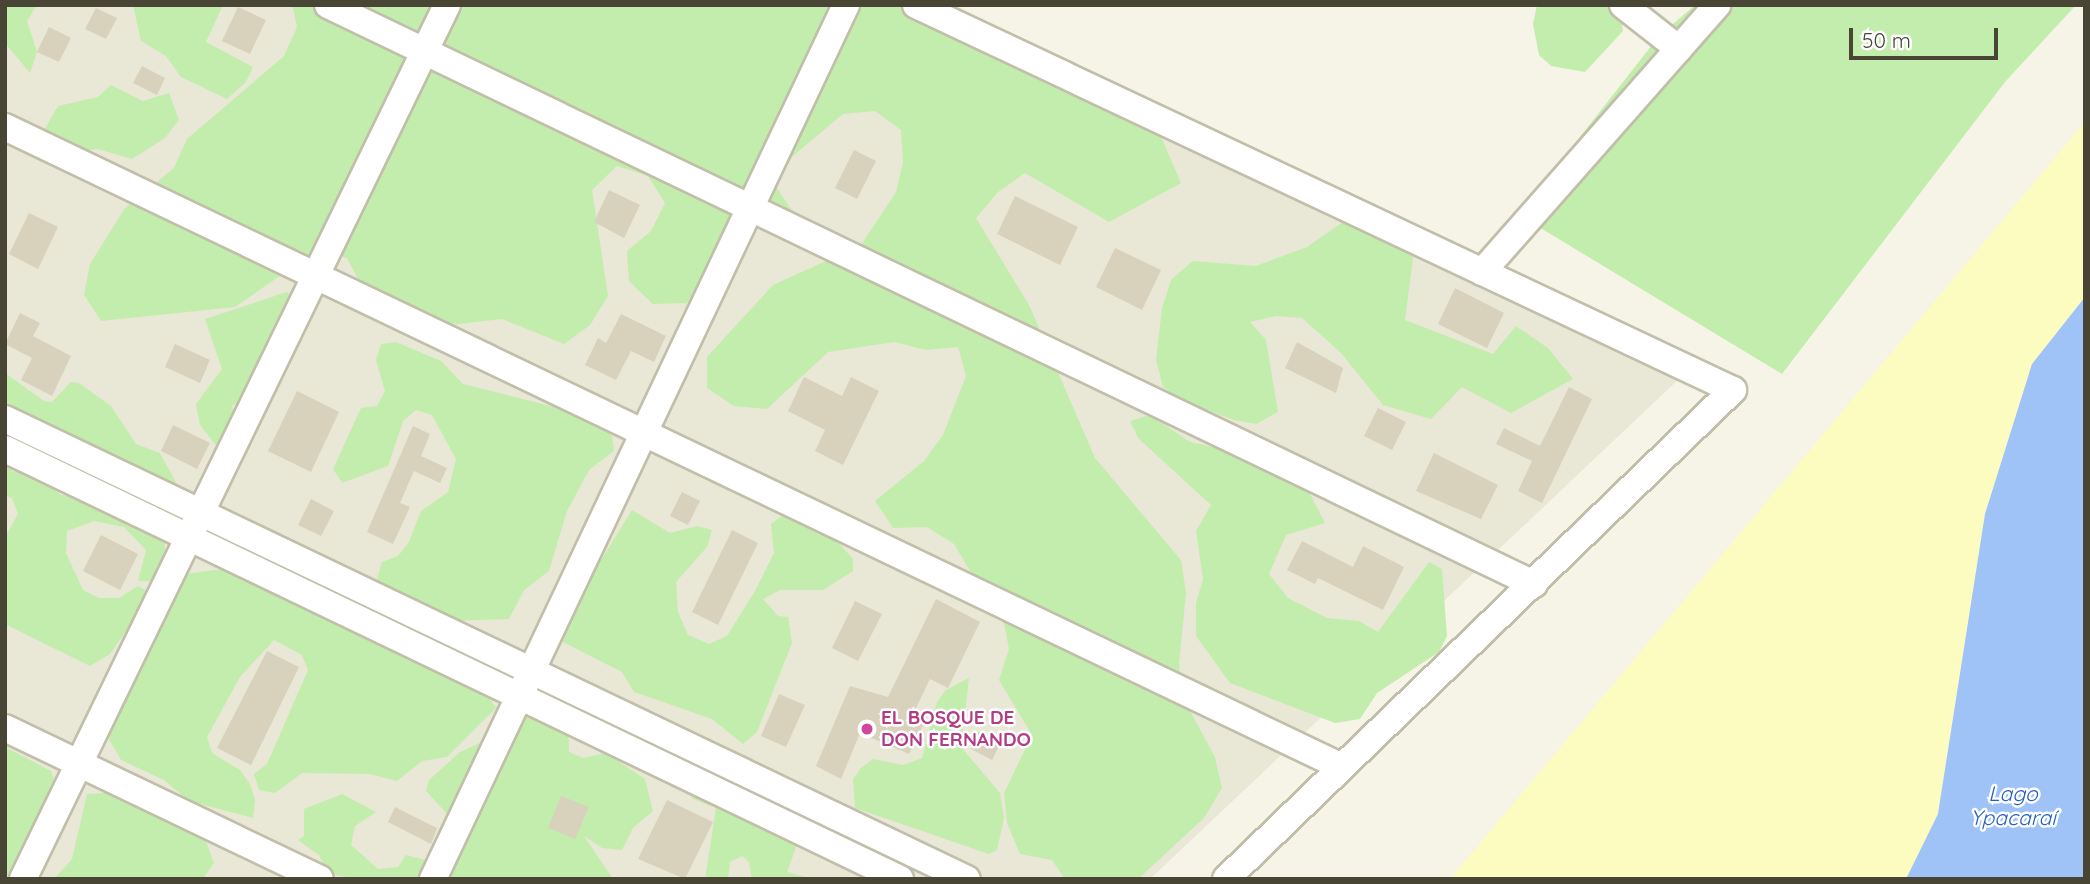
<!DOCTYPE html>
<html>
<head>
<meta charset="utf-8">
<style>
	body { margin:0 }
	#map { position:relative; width:2090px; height:884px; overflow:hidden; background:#f5f4e7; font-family:Quicksand,sans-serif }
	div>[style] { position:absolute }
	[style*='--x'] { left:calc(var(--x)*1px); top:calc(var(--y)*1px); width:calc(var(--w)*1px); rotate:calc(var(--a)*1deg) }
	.residential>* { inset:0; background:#e9e7d5 }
	.green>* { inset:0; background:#c3edad }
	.sand>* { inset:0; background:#fcfbc0 }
	.water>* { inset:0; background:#9fc2f7 }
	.building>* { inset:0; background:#d8d2bc }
	.roads { filter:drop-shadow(2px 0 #c1bea9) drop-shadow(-2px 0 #c1bea9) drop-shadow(0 2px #c1bea9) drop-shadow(0 -2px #c1bea9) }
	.minor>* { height:26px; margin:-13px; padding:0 13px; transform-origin:13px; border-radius:13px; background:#fff }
	.dots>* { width:19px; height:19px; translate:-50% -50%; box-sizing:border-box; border:4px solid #fff; border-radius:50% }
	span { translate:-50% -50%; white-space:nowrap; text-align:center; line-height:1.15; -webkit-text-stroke:5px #fff; paint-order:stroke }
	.hotel-label { font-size:19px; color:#b23c85; font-weight:700 }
	.left { translate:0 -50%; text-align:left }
	.water-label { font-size:21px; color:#2560bf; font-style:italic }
	.frame { position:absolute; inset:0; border:7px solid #494535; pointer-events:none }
	.scale { position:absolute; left:1849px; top:28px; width:149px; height:32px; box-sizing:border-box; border:4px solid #494535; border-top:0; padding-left:9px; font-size:21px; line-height:24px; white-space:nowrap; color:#494535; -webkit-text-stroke:5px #fff; paint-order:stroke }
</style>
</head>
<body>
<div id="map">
	<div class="residential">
		<i style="clip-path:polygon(5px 5px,892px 5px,1680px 378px,1150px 879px,5px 879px)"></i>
	</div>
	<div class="green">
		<i style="clip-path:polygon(5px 5px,37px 5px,27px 21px,37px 52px,30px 73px,5px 43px)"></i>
		<i style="clip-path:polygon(133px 5px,223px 5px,206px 42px,253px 67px,246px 82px,227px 99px,181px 77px,166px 56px,141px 41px)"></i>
		<i style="clip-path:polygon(292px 5px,901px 5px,963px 30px,1028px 43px,1155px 123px,1181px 183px,1109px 222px,1025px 173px,998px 192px,976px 218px,1029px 305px,1095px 458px,1181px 560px,1186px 593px,1179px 663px,1183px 698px,1215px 757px,1222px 788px,1204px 818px,1138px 879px,1065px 879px,1052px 860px,1020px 854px,1007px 823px,1004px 793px,1032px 735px,999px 680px,1009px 649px,997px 588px,970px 571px,954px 544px,927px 527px,893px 528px,875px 501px,924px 461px,943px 435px,966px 376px,958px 347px,926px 350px,894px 342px,828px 352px,767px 409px,734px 406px,707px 388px,707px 357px,773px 285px,861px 245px,896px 192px,903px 162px,901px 130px,875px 111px,843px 114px,793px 156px,775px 185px,794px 214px,752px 230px,713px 284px,686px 303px,653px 304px,629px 281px,627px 251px,651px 231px,665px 203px,648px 176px,617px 166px,592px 190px,608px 296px,590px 325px,564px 344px,502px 319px,405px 330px,377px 315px,347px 258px,317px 250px,235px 307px,101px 321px,84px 295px,90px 264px,125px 208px,174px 168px,187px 139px,284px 56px,297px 27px)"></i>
		<i style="clip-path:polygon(1537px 5px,1619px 5px,1623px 31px,1585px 72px,1551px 66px,1539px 55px,1533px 24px)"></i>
		<i style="clip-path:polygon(1695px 5px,2076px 5px,2005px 82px,1782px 374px,1519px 215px,1659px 36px)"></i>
		<i style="clip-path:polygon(111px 85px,143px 101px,169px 93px,179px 120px,165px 138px,132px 159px,98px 149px,90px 150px,85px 160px,43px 132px,58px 106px,98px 97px)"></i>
		<i style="clip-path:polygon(1389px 212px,1414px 251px,1405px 320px,1493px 354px,1516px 326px,1548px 348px,1573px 379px,1511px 413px,1462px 387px,1431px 419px,1383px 405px,1341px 353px,1302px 318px,1276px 316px,1250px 322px,1266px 340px,1278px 412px,1256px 424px,1234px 420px,1186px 402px,1163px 387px,1156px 360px,1162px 308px,1171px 280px,1193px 261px,1256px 266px,1307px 247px,1350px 217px)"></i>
		<i style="clip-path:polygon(287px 292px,296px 302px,255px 396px,231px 406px,240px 420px,218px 448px,200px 425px,196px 404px,222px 369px,205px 319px)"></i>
		<i style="clip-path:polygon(396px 342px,441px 361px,463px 384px,574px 412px,612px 435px,614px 451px,589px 470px,567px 511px,549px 571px,524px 590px,509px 619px,445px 621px,385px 595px,377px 579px,382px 562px,398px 556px,409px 542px,421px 511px,448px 492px,456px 459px,432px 415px,416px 410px,403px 421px,388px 466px,342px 483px,333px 469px,361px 408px,377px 406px,385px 391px,376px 360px,381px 344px)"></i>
		<i style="clip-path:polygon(5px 373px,44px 401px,52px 402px,71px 382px,79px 383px,111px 406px,136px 444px,160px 453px,180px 490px,135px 482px,109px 453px,101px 449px,86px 456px,5px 413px)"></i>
		<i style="clip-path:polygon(1150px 415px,1190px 442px,1295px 465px,1325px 523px,1286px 535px,1269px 574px,1288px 598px,1327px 618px,1359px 621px,1378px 632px,1429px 562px,1442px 569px,1447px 636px,1439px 652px,1377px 693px,1360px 719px,1335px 723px,1230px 683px,1196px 636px,1196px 603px,1203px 579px,1196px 531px,1211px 505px,1138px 438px,1130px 421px)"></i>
		<i style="clip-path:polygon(5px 462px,13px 472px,27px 467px,61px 495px,98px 500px,164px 533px,166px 568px,155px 581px,138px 581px,146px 550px,124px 527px,94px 521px,67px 531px,66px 553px,83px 590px,99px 598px,119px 598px,138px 586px,147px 591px,144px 605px,110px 654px,90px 666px,5px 624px,5px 537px,18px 514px,12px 498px,5px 495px)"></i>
		<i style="clip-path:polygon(632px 510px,670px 533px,697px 526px,712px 530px,707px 547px,676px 582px,678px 612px,688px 635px,709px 644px,727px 636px,755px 591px,774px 553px,771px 524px,784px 514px,834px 538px,853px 559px,853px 571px,823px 590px,780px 590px,763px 599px,778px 616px,788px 617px,792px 643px,757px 732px,743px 744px,712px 719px,634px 692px,622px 672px,561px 641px,575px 602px)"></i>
		<i style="clip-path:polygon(219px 534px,493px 667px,492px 669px,217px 537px)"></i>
		<i style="clip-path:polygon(236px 567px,472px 673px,496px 708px,447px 757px,422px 761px,397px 781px,370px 774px,302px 773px,275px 793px,259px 790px,254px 774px,267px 764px,308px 670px,302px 655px,274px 640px,240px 677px,207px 737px,212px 753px,240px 770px,250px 784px,255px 800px,253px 818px,189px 801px,164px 780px,121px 760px,105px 732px,135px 658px,166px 621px,179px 575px)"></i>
		<i style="clip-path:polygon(969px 678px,961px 747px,1000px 793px,1004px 818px,997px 850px,989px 854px,855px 808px,853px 779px,861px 768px,873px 759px,903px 765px,922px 758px,937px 702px,946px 690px)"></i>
		<i style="clip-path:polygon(540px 687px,815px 821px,814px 823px,539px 693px)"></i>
		<i style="clip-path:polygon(520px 698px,568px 728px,569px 752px,583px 758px,606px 753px,645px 779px,653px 811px,633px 828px,622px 850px,602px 848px,584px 836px,613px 879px,358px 879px,329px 874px,319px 855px,298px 840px,304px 836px,304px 809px,342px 794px,376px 812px,355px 826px,351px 845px,378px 869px,398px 867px,406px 855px,429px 861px,450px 817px,426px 791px,429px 780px,460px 752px,489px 739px)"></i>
		<i style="clip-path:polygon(5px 747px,51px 771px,59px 798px,46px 862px,37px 879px,5px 879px)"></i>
		<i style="clip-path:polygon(683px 784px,737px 804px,749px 823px,764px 831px,773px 827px,798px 842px,787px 872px,813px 879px,752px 879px,749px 862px,742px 856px,730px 862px,728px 879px,705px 879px,716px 808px,693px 799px)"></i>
		<i style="clip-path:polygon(119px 792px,180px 818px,206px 841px,214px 863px,203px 879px,54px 879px,72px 859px,87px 794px)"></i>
	</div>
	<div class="sand">
		<i style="clip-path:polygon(2085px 122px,2085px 297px,2032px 364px,1985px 514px,1938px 814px,1906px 879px,1450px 879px)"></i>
	</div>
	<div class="water">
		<i style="clip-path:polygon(2085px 297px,2085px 879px,1906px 879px,1938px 814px,1985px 514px,2032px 364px)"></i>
	</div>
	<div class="building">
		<i style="clip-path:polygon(238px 7px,266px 20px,250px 54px,222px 41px)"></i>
		<i style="clip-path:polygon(96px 8px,117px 18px,106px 39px,85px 29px)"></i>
		<i style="clip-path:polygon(49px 27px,71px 38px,59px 62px,37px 52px)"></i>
		<i style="clip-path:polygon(142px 66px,165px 78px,157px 95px,133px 83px)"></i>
		<i style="clip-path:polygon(854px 150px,876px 161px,857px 199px,835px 188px)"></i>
		<i style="clip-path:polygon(609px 190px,640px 205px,624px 238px,594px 222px)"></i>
		<i style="clip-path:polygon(1015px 196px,1078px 227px,1060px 265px,997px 234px)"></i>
		<i style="clip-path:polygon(29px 213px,58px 227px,38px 269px,9px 254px)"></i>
		<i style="clip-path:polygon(1115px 248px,1161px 270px,1142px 310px,1096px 287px)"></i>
		<i style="clip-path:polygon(1455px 288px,1504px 313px,1487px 348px,1438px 324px)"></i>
		<i style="clip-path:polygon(20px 313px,40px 323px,33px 336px,71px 356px,52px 396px,21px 380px,32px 358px,5px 344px)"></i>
		<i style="clip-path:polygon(621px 314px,666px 336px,654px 362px,631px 351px,616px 380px,585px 365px,598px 338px,606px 343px)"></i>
		<i style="clip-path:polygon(1297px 342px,1343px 368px,1336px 393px,1285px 368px)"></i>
		<i style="clip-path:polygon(175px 344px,210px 360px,200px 383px,165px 367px)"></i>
		<i style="clip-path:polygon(804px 377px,842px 396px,851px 377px,879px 391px,843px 465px,815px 451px,825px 430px,788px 411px)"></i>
		<i style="clip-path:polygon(1569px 387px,1592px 399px,1542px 503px,1518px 491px,1532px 461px,1496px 444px,1504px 428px,1540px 446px)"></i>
		<i style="clip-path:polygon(297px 391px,339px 412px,311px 472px,268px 451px)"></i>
		<i style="clip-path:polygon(1378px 408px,1406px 422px,1392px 450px,1364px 436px)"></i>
		<i style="clip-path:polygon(173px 425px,210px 443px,197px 469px,161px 451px)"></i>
		<i style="clip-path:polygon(413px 426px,430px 434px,421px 456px,447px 468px,440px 483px,414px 471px,400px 503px,410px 507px,393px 544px,367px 532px)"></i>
		<i style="clip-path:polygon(1434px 453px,1498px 485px,1481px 519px,1416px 491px)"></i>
		<i style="clip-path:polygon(682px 492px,700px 501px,688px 525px,670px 516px)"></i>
		<i style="clip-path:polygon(311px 499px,334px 511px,321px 536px,298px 525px)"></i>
		<i style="clip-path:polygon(732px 530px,758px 543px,718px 625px,692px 612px)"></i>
		<i style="clip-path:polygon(101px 535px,138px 554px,120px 590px,83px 571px)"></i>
		<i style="clip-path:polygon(1302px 541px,1353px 567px,1363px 546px,1404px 567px,1383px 610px,1318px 578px,1315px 584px,1287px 570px)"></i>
		<i style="clip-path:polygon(936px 599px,980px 622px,948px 688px,930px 679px,913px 714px,925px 721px,909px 754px,860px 733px,841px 779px,816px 766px,850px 686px,888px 697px)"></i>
		<i style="clip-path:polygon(855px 601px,882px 614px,858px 661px,832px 648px)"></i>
		<i style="clip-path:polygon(267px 651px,299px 667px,251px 765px,217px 748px)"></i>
		<i style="clip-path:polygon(779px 694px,805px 705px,786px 747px,761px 736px)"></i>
		<i style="clip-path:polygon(979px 731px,1001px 742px,992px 760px,971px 749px)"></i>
		<i style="clip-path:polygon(561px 796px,589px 807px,575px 839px,548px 828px)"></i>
		<i style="clip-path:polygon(667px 800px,713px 822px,685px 879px,638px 859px)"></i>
		<i style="clip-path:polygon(395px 807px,437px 828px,431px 844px,388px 822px)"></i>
	</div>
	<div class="roads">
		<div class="minor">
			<i style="--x:328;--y:5;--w:1338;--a:25.65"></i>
			<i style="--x:916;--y:5;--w:903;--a:25.23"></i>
			<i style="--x:1733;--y:390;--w:704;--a:136.04"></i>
			<i style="--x:1623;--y:5;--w:71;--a:38.2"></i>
			<i style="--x:5;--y:127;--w:1482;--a:25.58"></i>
			<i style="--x:1482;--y:272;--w:356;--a:-48.6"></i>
			<i style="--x:5;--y:419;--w:1066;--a:25.56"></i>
			<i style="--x:5;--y:449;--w:993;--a:25.66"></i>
			<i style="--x:5;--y:728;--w:349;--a:25.6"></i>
			<i style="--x:23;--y:879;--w:971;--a:-64.12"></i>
			<i style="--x:433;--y:879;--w:967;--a:-64.71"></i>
		</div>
	</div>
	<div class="dots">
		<i style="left:867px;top:729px;background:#d1479c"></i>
	</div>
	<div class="hotel-label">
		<span class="left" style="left:881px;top:729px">EL BOSQUE DE<br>DON FERNANDO</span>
	</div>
	<div class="water-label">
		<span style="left:2013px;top:805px">Lago<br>Ypacaraí</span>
	</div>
	<div class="frame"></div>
	<div class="scale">50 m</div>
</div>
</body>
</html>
